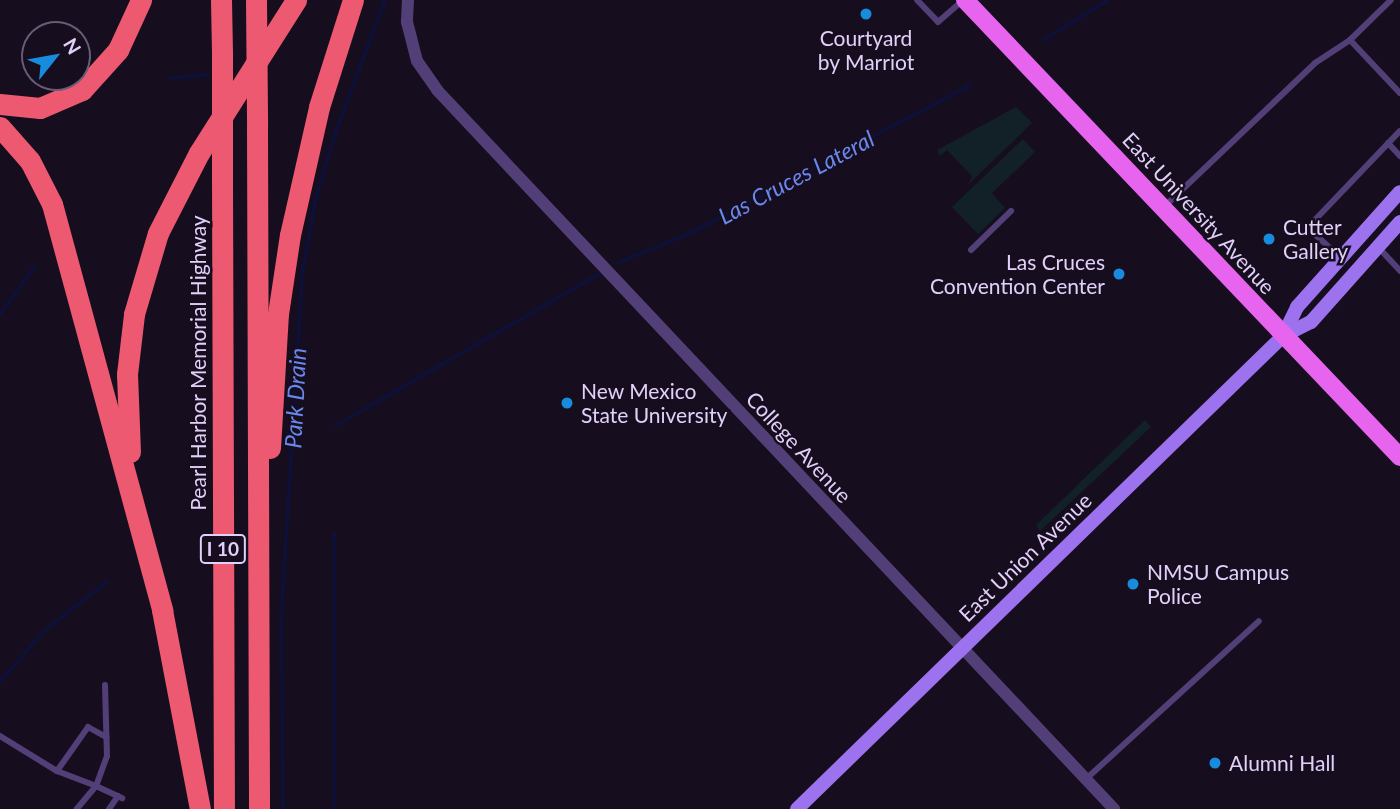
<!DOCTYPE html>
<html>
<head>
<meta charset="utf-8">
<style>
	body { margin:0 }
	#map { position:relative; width:1400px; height:809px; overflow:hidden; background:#160e1e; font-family:Lato,sans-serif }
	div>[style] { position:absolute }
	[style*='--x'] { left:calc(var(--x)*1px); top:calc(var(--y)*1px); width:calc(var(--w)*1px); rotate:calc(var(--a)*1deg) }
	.green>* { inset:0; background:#122127 }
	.stream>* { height:3.5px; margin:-1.75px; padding:0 1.75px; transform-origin:1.75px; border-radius:1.75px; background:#0e1037 }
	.lane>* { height:6px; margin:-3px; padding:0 3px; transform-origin:3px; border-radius:3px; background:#533f78 }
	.street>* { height:12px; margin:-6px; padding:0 6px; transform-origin:6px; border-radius:6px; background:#533f78 }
	.secondary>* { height:14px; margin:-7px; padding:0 7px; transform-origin:7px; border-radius:7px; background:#9d72ef }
	.primary>* { height:18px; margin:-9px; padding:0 9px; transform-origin:9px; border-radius:9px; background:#e664ee }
	.highway>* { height:21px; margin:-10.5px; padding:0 10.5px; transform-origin:10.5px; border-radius:10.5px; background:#ec5971 }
	.highway-bridge>* { height:21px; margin:-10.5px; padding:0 10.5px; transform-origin:10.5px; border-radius:10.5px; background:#ec5971 }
	.dots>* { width:19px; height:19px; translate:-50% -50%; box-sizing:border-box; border:4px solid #160e1e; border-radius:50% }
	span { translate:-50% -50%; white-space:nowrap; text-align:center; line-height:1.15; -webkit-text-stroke:5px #160e1e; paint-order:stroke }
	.shield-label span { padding:2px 5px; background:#160e1e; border:2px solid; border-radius:5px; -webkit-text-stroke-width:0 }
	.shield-label { font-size:19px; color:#e2d0fa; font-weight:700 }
	.poi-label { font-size:21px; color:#e2d0fa }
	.left { translate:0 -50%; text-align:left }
	.right { translate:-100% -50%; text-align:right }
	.street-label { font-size:21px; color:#e2d0fa }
	.water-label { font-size:23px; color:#6a87ee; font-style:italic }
	.north { position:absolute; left:21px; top:21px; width:70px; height:70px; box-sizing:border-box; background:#160e1e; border:2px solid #685c76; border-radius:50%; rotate:59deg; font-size:19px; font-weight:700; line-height:28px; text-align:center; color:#e2d0fa }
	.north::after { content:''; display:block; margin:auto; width:24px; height:32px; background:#198bdd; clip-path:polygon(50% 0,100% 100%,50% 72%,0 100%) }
</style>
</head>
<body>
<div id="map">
	<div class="green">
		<i style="clip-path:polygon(1016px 107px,1032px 123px,968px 185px,972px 176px,947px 150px,940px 156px,937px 150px)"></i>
		<i style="clip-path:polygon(1023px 139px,1035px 152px,992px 193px,1005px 208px,978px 234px,952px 207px)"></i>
		<i style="clip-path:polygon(1145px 420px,1151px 427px,1040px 531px,1036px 525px)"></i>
	</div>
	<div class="stream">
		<i style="--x:1044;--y:40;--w:75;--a:-32"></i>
		<i style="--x:171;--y:78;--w:36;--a:-5"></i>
		<i style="--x:618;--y:263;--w:81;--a:-22.5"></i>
		<i style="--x:693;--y:232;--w:314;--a:-27.9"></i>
		<i style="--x:0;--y:315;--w:59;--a:-54.7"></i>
		<i style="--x:335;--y:426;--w:305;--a:-29.9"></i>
		<i style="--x:0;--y:682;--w:67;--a:-49.2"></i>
		<i style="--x:44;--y:631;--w:80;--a:-37.9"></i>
		<i style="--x:283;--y:809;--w:188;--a:-90.6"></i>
		<i style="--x:281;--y:621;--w:348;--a:-86.5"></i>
		<i style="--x:302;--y:274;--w:77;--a:-79.6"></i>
		<i style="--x:316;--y:198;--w:67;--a:-73.5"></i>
		<i style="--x:335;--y:134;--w:143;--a:-69.5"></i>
		<i style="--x:334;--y:809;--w:275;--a:-90"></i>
	</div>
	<div class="lane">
		<i style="--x:917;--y:0;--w:30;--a:46"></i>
		<i style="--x:938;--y:22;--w:33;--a:-41"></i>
		<i style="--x:1350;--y:40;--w:73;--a:46.7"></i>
		<i style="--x:1388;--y:143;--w:18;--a:47"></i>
		<i style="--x:1165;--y:206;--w:207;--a:-43.6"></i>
		<i style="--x:1315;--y:63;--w:42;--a:-33.3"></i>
		<i style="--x:1350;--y:40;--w:57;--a:-44.3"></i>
		<i style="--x:1378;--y:247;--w:33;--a:47"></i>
		<i style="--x:971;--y:250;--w:56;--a:-44.3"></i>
		<i style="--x:1340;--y:257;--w:38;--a:-138"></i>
		<i style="--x:1312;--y:232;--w:9;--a:-90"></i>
		<i style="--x:1312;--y:223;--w:127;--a:-46.3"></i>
		<i style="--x:105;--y:685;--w:71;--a:88.4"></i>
		<i style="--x:107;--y:756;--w:32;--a:110"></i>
		<i style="--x:96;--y:786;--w:29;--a:25"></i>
		<i style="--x:0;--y:736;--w:67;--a:31.6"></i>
		<i style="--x:57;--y:771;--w:42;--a:21"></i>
		<i style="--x:96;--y:786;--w:30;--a:130"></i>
		<i style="--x:57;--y:771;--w:54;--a:-54.8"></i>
		<i style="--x:88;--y:727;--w:21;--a:29"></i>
		<i style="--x:1086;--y:779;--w:234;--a:-42.4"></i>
		<i style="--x:109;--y:809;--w:16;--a:-55"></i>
	</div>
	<div class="street">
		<i style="--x:408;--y:0;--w:22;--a:93"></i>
		<i style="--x:407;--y:22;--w:40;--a:75.6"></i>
		<i style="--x:417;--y:61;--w:35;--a:55"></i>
		<i style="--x:437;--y:90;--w:988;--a:46.72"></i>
	</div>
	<div class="secondary">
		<i style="--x:1283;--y:336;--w:32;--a:-64"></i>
		<i style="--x:1297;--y:307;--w:154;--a:-48.2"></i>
		<i style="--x:797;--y:809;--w:678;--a:-44.22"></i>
		<i style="--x:1283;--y:336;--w:31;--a:-27"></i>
		<i style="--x:1311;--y:322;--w:134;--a:-48.3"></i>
	</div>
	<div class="primary">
		<i style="--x:965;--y:0;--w:631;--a:46.41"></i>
	</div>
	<div class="highway">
		<i style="--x:221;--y:0;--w:53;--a:88.9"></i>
		<i style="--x:0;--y:104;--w:40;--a:5.7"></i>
		<i style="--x:40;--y:108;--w:46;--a:-23.2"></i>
		<i style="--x:82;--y:90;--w:54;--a:-48"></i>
		<i style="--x:118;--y:50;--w:55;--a:-65.3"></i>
		<i style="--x:0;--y:127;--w:45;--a:48.6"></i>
		<i style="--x:30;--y:161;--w:48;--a:62.9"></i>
		<i style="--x:52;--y:204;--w:421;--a:74.8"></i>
		<i style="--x:162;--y:610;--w:203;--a:79.2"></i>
		<i style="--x:257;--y:127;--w:682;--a:89.83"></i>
		<i style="--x:222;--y:182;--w:627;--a:89.82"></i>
		<i style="--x:270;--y:448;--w:134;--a:-86.6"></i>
		<i style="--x:278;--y:314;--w:80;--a:-81.4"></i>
		<i style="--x:290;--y:235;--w:131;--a:-77.2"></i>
		<i style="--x:319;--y:107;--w:112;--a:-72.4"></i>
		<i style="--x:130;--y:452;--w:78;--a:-92.2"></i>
		<i style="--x:127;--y:374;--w:60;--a:-83.3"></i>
		<i style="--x:134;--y:314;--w:84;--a:-73.5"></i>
		<i style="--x:158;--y:233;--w:90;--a:-62.9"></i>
		<i style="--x:199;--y:153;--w:181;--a:-57.6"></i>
	</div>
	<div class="highway-bridge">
		<i style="--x:256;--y:0;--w:127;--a:89.5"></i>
		<i style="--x:222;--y:53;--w:129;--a:90"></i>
	</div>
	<div class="dots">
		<i style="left:866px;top:14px;background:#198bdd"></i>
		<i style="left:1269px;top:239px;background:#198bdd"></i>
		<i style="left:1119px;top:274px;background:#198bdd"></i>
		<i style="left:567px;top:403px;background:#198bdd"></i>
		<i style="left:1133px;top:584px;background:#198bdd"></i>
		<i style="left:1215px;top:763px;background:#198bdd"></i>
	</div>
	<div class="shield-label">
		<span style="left:223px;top:549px">I 10</span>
	</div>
	<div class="poi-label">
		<span style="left:866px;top:50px">Courtyard<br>by Marriot</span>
		<span class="left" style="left:1283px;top:239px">Cutter<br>Gallery</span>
		<span class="right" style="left:1105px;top:274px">Las Cruces<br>Convention Center</span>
		<span class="left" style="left:581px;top:403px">New Mexico<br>State University</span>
		<span class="left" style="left:1147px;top:584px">NMSU Campus<br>Police</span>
		<span class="left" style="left:1229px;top:763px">Alumni Hall</span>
	</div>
	<div class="street-label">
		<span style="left:1199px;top:213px;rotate:47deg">East University Avenue</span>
		<span style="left:198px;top:363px;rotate:-90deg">Pearl Harbor Memorial Highway</span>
		<span style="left:799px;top:447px;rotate:47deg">College Avenue</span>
		<span style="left:1025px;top:557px;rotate:-44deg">East Union Avenue</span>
	</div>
	<div class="water-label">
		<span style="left:796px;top:177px;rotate:-28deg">Las Cruces Lateral</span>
		<span style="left:295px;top:398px;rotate:-87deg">Park Drain</span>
	</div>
	<div class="north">N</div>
</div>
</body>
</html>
